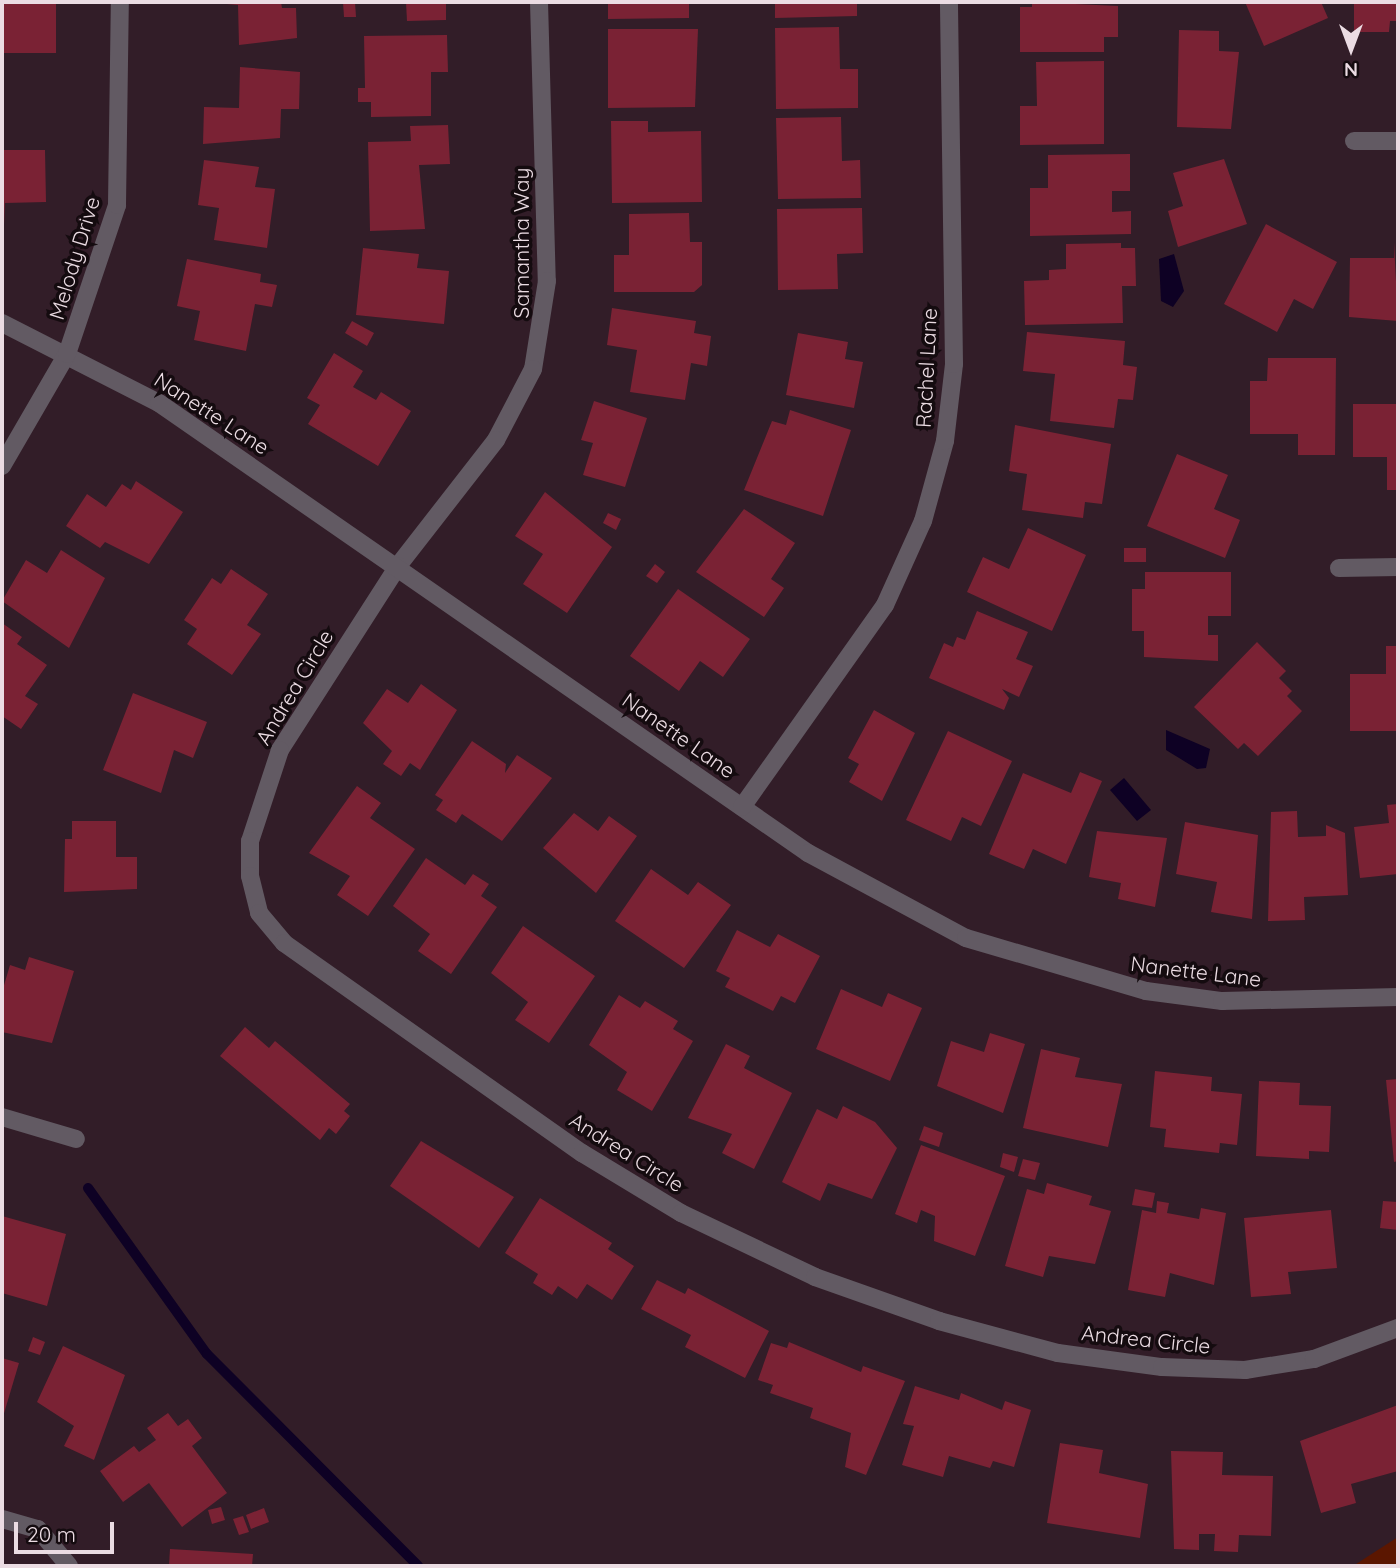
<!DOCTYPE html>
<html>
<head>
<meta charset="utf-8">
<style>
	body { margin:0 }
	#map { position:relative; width:1400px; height:1568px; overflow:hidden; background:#321d28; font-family:Quicksand,sans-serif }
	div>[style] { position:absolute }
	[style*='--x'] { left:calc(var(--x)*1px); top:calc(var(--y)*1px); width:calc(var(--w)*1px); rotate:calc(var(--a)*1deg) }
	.green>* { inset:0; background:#5b1600 }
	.water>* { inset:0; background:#0e0124 }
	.stream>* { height:10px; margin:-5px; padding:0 5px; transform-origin:5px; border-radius:5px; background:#0e0124 }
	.building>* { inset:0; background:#7a2234 }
	.minor>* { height:18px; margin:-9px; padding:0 9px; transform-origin:9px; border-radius:9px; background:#625a63 }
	span { translate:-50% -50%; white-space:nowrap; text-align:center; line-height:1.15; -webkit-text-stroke:7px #140b0f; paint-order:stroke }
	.street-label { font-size:21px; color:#ebdce3 }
	.frame { position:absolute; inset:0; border:4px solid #ebdce3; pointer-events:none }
	.north { position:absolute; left:1316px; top:14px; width:70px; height:70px; -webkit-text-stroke:5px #140b0f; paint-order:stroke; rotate:180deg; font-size:19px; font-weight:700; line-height:28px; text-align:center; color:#ebdce3 }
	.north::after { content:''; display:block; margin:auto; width:24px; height:32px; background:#ebdce3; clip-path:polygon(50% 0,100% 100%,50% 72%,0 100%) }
	.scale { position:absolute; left:14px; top:1522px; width:100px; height:32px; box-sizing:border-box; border:4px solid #ebdce3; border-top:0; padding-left:9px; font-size:21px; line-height:24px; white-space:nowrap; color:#ebdce3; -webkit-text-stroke:5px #140b0f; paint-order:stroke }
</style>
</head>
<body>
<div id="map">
	<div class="green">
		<i style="clip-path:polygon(1398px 1537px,1398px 1566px,1353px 1566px)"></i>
	</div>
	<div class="water">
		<i style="clip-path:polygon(1174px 254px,1184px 291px,1173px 307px,1161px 301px,1159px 259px)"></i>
		<i style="clip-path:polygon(1166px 730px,1210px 749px,1206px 768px,1197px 769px,1166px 750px)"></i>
		<i style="clip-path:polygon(1124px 778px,1151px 810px,1137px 821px,1110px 790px)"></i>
	</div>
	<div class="stream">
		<i style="--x:88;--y:1188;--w:204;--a:54.4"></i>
		<i style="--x:207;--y:1354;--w:299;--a:45.1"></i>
	</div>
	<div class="building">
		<i style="clip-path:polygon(2px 2px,56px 2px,56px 53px,2px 53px)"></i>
		<i style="clip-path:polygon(204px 2px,281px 2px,282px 8px,296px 8px,297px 38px,239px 45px,238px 5px)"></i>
		<i style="clip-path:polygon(343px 2px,355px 2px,356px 17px,344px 17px)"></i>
		<i style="clip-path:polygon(406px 2px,446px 2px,446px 20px,407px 21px)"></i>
		<i style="clip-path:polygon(608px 2px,689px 2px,689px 18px,608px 19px)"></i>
		<i style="clip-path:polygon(775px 2px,857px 2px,857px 16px,775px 18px)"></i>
		<i style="clip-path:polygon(1032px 2px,1118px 6px,1118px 37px,1104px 37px,1104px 52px,1020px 52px,1020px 7px,1032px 7px)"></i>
		<i style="clip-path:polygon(1245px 2px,1321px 2px,1328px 18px,1264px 46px)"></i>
		<i style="clip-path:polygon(1354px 2px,1398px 2px,1398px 21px,1390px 21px,1389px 32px,1354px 32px)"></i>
		<i style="clip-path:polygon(839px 27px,840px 69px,858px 69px,858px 108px,776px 109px,775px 28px)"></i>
		<i style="clip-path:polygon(608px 29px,698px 29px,695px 107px,608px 108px)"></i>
		<i style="clip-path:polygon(1179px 30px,1219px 31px,1219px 51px,1239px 52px,1231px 129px,1177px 127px)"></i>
		<i style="clip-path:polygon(447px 35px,448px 72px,431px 72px,431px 116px,371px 117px,371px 102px,358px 102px,358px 88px,365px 88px,364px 36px)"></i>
		<i style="clip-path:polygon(1104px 61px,1104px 144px,1020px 145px,1020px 106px,1037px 106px,1036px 62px)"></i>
		<i style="clip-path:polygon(240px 67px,300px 72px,299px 109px,281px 109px,280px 138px,203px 144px,204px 107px,239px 108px)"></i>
		<i style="clip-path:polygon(841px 117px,842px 161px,860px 160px,861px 198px,778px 199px,776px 118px)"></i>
		<i style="clip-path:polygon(611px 121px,648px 121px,648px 132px,701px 131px,702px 202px,612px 203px)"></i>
		<i style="clip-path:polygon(448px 125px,450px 164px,419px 165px,425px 229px,370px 231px,368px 142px,411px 141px,410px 126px)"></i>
		<i style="clip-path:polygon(2px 150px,45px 150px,46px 202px,5px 203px,5px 225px)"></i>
		<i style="clip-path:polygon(1130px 154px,1130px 191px,1112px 191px,1112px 212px,1131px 211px,1131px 234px,1030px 236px,1030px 188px,1048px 188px,1048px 155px)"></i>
		<i style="clip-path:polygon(1224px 159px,1247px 224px,1178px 247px,1168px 211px,1183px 206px,1173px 173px)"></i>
		<i style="clip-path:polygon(204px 160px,259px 167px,255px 187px,275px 189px,267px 248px,214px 240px,219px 208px,198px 205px)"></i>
		<i style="clip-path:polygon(862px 208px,863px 253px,837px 254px,838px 289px,778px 290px,777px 209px)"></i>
		<i style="clip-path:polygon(689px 213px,690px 242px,702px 242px,702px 285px,694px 292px,614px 292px,614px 255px,629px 255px,629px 214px)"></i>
		<i style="clip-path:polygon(1266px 224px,1337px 262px,1313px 309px,1294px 299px,1277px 332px,1224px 304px)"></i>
		<i style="clip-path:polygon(1394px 242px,1398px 321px,1349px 317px,1350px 258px,1394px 258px)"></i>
		<i style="clip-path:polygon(1121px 243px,1121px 248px,1135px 248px,1136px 286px,1122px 286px,1123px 323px,1025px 325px,1024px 281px,1049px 280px,1049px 270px,1066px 269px,1066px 244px)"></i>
		<i style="clip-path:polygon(363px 248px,419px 254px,417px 268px,449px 271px,444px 324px,356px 315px)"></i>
		<i style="clip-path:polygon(187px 259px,261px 274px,260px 282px,277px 285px,272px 307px,255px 304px,246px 351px,194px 340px,200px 311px,177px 306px)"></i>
		<i style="clip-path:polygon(612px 308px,696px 321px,694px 333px,711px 336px,707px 366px,691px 363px,685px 400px,630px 392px,637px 350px,607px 345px)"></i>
		<i style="clip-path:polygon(352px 321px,374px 333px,367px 346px,345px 333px)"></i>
		<i style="clip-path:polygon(1027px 332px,1125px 341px,1123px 365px,1137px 367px,1133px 400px,1118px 399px,1114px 428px,1050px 421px,1055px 374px,1023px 371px)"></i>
		<i style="clip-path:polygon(798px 333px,848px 342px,845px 359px,863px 362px,854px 408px,786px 395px)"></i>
		<i style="clip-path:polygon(334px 353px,363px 371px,353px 387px,376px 400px,381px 392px,411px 411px,378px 466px,308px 424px,320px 405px,307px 398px)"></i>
		<i style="clip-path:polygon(1268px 358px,1336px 358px,1335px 455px,1298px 455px,1298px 434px,1250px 434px,1250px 381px,1267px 381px)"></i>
		<i style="clip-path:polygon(594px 401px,647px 418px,625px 487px,583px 475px,593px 443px,581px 440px)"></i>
		<i style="clip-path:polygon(1353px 404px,1398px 404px,1398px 490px,1387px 490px,1387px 457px,1353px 457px)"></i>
		<i style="clip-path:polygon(790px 410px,851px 430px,823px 516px,744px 490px,772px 421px,786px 425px)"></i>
		<i style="clip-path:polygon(1015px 425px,1111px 444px,1102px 504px,1085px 502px,1083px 518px,1022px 510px,1027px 474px,1009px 471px)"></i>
		<i style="clip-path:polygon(1177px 454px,1228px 475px,1214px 509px,1240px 520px,1225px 558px,1147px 526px)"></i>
		<i style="clip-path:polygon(136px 481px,183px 512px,149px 564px,105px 542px,100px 548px,66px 526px,87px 494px,106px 507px,122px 484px,131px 490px)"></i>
		<i style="clip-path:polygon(545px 492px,612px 547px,567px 613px,523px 584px,543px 554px,515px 536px)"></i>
		<i style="clip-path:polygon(744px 509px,795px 543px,771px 579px,784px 588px,764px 617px,696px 572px)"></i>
		<i style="clip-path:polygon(608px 513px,621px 519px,616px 530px,603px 523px)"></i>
		<i style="clip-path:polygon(1028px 528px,1086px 555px,1052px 631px,967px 592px,983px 557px,1009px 569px)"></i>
		<i style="clip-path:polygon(1124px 548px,1146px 548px,1146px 562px,1124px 562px)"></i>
		<i style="clip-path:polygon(61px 550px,105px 578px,69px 648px,2px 601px,26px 560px,47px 573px)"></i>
		<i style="clip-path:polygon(655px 564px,665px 572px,657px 583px,646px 576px)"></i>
		<i style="clip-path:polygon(231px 569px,268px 594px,247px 625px,261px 634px,232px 675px,187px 644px,197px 629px,184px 620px,212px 578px,221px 584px)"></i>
		<i style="clip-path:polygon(1145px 572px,1231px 572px,1231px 616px,1208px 616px,1208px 635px,1218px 635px,1218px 661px,1144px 657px,1144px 631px,1132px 631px,1132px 589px,1145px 589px)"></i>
		<i style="clip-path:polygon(678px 589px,750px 639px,723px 677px,700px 661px,679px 691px,630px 656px)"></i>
		<i style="clip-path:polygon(977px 611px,1028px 632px,1016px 659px,1033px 666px,1019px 697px,1002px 689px,1009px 698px,1004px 710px,929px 678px,944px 643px,953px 647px,957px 637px,965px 640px)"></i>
		<i style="clip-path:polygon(2px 623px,22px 637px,17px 644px,47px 665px,25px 696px,38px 704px,21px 729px,2px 716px)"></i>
		<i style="clip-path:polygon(1257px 642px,1286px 671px,1279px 678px,1292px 691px,1287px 696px,1302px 711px,1258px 756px,1244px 743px,1238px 749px,1194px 707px)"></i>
		<i style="clip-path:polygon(1386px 646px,1398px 646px,1398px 731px,1350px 731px,1350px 674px,1386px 674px)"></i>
		<i style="clip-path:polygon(421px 684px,457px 710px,420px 770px,410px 763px,401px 776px,383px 764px,392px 751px,363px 723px,387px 689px,408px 703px)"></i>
		<i style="clip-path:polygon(133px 693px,207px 722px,193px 758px,174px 750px,161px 793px,103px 770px)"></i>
		<i style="clip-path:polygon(874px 710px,915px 733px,882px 801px,849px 782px,859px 764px,848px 758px)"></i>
		<i style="clip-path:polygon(948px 731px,1012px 761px,981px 826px,962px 817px,951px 841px,906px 820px)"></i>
		<i style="clip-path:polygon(472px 741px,506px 764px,505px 773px,517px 755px,552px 778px,502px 841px,462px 814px,456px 823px,436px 810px,443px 800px,435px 795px)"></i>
		<i style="clip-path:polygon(1080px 772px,1102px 781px,1066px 864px,1033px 849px,1024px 869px,989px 854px,1023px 773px,1071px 793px)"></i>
		<i style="clip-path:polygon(357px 786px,381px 803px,370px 818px,415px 849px,368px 916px,337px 895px,350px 876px,309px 853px)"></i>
		<i style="clip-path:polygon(1398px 804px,1398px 874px,1360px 878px,1354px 827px,1389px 823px,1387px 805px)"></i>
		<i style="clip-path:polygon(1297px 811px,1298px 837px,1326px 836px,1326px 825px,1345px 833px,1348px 895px,1304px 897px,1305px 920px,1268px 921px,1271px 812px)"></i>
		<i style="clip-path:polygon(574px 813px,598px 831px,609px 816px,637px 836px,596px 893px,543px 848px)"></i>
		<i style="clip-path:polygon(72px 821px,116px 821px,116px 857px,137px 857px,137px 889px,64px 892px,65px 839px,72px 839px)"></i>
		<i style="clip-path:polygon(1185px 822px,1258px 835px,1252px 919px,1211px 912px,1217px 882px,1176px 874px)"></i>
		<i style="clip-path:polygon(1097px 831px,1167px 838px,1155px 907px,1118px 899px,1121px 883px,1089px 877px)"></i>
		<i style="clip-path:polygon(426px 858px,465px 885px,473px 874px,489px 884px,481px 896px,497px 907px,451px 974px,418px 951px,430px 934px,393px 906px)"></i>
		<i style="clip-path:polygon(651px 869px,688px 895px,698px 882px,731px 905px,684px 968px,615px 921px)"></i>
		<i style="clip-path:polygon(523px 926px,595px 976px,549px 1043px,515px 1020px,528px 1002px,491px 973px)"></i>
		<i style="clip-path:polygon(737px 930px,770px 947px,778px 934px,820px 956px,795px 1003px,781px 996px,773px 1011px,725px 987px,730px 978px,716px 971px)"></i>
		<i style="clip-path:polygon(29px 957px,74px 971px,52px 1043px,2px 1032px,2px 992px,10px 965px,25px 970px)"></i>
		<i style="clip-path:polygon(841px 989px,882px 1007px,888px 993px,922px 1008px,890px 1081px,816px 1049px)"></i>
		<i style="clip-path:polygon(619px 995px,640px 1008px,645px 1001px,678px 1021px,673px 1029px,693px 1041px,652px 1111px,617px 1090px,627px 1072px,589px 1045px)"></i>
		<i style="clip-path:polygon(245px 1027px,269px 1048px,275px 1041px,350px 1104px,344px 1111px,350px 1116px,336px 1134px,329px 1128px,320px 1140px,220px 1056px)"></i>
		<i style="clip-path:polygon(990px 1033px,1025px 1044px,1003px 1113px,937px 1086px,951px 1041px,984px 1052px)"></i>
		<i style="clip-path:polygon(726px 1044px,750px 1056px,744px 1068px,792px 1093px,754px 1169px,722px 1153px,732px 1134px,688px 1118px)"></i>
		<i style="clip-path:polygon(1041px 1049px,1080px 1058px,1075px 1077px,1122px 1084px,1108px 1147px,1023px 1128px)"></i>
		<i style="clip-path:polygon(1155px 1071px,1212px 1077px,1211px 1091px,1242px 1094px,1237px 1145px,1220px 1143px,1219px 1153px,1164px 1147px,1166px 1129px,1150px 1127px)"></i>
		<i style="clip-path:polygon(1398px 1079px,1398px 1161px,1394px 1162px,1386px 1080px)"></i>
		<i style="clip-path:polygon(1259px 1081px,1300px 1083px,1299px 1105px,1331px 1106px,1329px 1152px,1309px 1151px,1309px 1159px,1256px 1156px)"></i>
		<i style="clip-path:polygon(843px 1106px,875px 1122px,897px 1148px,872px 1199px,828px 1183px,820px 1201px,782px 1182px,817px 1109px,837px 1119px)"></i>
		<i style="clip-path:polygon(924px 1126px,943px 1133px,939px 1147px,919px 1140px)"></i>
		<i style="clip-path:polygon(421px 1141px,514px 1197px,479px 1248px,390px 1186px)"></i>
		<i style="clip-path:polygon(921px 1145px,1005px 1176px,975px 1256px,934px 1241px,935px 1216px,921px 1210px,917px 1223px,895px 1214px)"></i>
		<i style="clip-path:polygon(1003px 1153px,1018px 1157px,1014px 1172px,1000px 1167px)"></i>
		<i style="clip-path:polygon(1023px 1159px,1040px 1163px,1035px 1180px,1018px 1176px)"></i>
		<i style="clip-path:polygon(1047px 1183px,1092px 1196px,1089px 1205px,1111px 1211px,1095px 1264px,1049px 1256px,1043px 1277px,1005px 1266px,1027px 1189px,1044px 1194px)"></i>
		<i style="clip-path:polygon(1135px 1189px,1155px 1193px,1152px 1208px,1132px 1205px)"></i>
		<i style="clip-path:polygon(540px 1198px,612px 1243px,608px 1249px,634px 1266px,612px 1300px,587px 1284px,577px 1299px,558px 1286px,552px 1295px,533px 1283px,538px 1274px,505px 1253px)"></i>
		<i style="clip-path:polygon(1157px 1201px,1169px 1203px,1167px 1213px,1199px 1219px,1201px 1208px,1226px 1213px,1214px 1285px,1170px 1273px,1165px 1297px,1128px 1290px,1142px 1210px,1156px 1213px)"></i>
		<i style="clip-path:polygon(1383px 1201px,1398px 1202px,1398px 1230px,1380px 1228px)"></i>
		<i style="clip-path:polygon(1331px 1210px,1337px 1268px,1288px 1272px,1291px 1294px,1251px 1297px,1244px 1218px)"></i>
		<i style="clip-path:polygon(2px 1216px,66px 1234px,47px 1306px,2px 1293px)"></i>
		<i style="clip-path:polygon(657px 1280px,685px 1294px,688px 1288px,769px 1331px,745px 1378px,685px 1347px,691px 1335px,641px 1309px)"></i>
		<i style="clip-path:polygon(33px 1337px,45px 1342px,40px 1355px,28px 1351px)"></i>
		<i style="clip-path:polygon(789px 1342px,861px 1372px,863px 1366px,905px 1381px,866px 1475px,845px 1467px,851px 1433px,810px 1418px,813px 1408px,770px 1393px,773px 1385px,758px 1380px,771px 1343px,787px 1348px)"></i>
		<i style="clip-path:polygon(63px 1346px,125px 1375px,94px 1460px,64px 1446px,74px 1426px,37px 1402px)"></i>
		<i style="clip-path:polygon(2px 1358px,19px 1363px,2px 1420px)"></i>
		<i style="clip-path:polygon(915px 1386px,959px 1400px,961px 1393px,1002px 1410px,1005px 1401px,1031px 1410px,1014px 1467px,993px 1461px,990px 1468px,949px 1456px,943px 1477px,902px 1465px,914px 1426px,903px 1424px)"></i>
		<i style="clip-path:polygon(1398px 1405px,1398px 1471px,1351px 1484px,1356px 1503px,1321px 1513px,1300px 1441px)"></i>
		<i style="clip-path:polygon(168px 1413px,178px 1426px,188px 1419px,202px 1438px,192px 1446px,227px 1493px,182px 1527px,149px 1483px,123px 1502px,100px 1471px,134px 1446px,139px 1452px,156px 1440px,147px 1428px)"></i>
		<i style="clip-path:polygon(1060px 1443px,1103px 1450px,1099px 1473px,1148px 1484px,1140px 1538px,1047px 1523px)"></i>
		<i style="clip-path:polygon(1171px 1451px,1223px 1452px,1222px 1475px,1273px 1476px,1271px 1536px,1239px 1535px,1238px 1552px,1214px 1551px,1215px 1534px,1199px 1534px,1199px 1550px,1174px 1549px)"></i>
		<i style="clip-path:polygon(221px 1507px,225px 1520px,212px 1524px,208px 1510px)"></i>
		<i style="clip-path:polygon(264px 1508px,269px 1522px,251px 1529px,246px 1515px)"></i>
		<i style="clip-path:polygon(243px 1516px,249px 1532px,239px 1535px,233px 1519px)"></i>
		<i style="clip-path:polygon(170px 1549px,253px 1554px,252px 1566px,169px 1566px)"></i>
	</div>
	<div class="minor">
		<i style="--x:539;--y:2;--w:279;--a:88.4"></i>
		<i style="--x:547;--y:281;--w:89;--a:99"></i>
		<i style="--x:533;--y:369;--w:80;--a:117.5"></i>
		<i style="--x:496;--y:440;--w:160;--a:127.9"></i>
		<i style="--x:398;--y:566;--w:219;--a:122.7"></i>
		<i style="--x:280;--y:750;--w:96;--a:108.2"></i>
		<i style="--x:250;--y:841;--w:35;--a:90"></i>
		<i style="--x:250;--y:876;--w:38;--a:76"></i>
		<i style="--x:259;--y:913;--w:39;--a:50"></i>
		<i style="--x:284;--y:943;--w:365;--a:35.2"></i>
		<i style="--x:582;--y:1153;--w:116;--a:31.2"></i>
		<i style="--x:681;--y:1213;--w:148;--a:25.5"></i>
		<i style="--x:815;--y:1277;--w:132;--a:19.5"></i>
		<i style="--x:939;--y:1321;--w:123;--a:15.1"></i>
		<i style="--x:1058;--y:1353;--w:105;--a:7.7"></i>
		<i style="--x:1162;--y:1367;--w:83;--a:2.1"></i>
		<i style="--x:1245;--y:1370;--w:70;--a:-9.1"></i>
		<i style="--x:1314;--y:1359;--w:90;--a:-20.3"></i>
		<i style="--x:1354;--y:141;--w:44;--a:0"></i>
		<i style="--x:2;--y:323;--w:176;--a:27"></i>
		<i style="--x:159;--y:403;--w:790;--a:34.74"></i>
		<i style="--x:808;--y:853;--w:179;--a:28.3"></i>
		<i style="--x:966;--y:938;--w:188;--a:16.4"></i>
		<i style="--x:1146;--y:991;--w:77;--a:7.5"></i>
		<i style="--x:1222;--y:1001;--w:176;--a:-1.3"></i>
		<i style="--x:2;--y:466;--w:129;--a:-59.9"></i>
		<i style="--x:67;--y:354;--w:157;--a:-71.4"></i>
		<i style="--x:117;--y:205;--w:203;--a:-89.2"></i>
		<i style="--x:1339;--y:568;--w:59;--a:-1"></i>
		<i style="--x:742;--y:807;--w:247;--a:-54.7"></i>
		<i style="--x:885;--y:605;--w:92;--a:-65.7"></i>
		<i style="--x:923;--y:521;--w:83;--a:-74.6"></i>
		<i style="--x:945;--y:441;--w:78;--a:-83.3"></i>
		<i style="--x:954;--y:364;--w:362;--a:-90.8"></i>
		<i style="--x:2;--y:1117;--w:77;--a:16.6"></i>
		<i style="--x:2;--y:1519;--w:37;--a:16"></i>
		<i style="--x:38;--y:1529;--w:48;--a:50"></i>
	</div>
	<div class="street-label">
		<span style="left:521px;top:243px;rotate:-90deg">Samantha Way</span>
		<span style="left:74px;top:258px;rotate:-73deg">Melody Drive</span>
		<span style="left:926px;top:368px;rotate:-87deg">Rachel Lane</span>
		<span style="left:212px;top:413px;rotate:33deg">Nanette Lane</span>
		<span style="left:294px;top:687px;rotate:-59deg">Andrea Circle</span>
		<span style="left:679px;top:735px;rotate:35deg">Nanette Lane</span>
		<span style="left:1196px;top:971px;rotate:7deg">Nanette Lane</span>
		<span style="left:627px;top:1152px;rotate:32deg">Andrea Circle</span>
		<span style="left:1146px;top:1339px;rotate:6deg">Andrea Circle</span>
	</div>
	<div class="frame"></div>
	<div class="north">N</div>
	<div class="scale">20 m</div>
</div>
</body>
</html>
